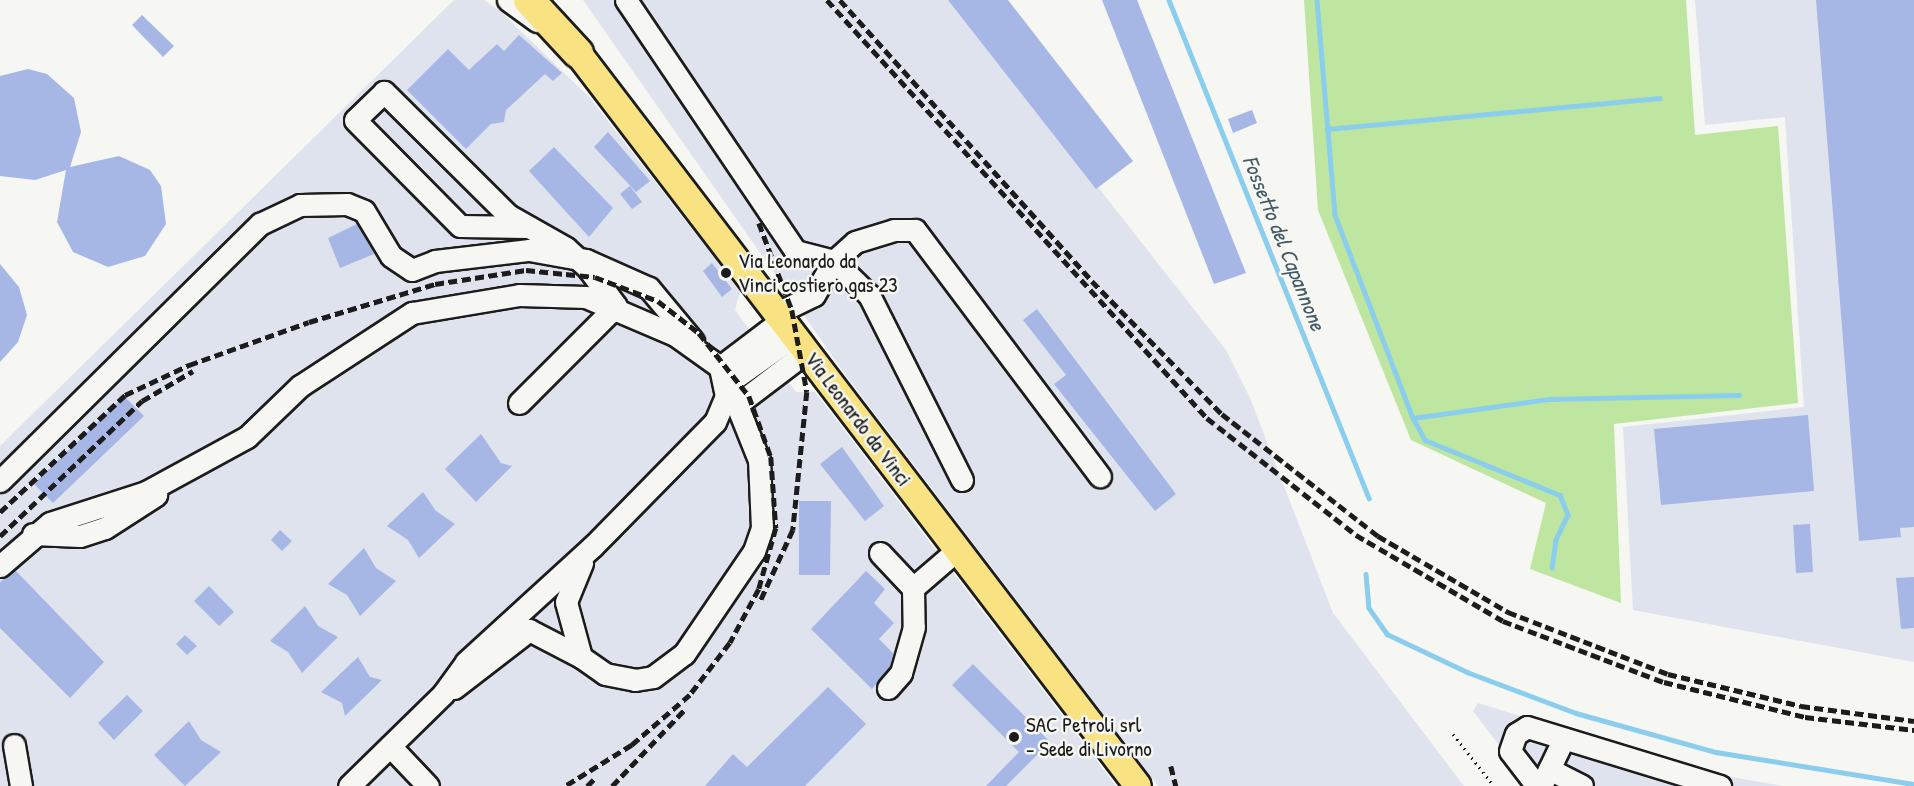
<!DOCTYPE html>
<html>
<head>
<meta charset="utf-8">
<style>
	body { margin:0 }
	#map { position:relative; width:1914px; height:786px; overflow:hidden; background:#f6f6f2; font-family:"Patrick Hand",sans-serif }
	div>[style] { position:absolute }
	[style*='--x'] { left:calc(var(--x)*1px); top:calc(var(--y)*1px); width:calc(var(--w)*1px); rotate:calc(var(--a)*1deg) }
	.built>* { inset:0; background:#dee3ee }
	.green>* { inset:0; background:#bee6a1 }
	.stream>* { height:4.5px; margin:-2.25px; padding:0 2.25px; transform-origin:2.25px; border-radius:2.25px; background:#8bcded }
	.building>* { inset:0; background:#a6b7e6 }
	.path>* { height:3px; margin-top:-1.5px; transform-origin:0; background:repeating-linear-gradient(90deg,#1c1c1c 0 1.5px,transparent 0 6px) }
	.roads { filter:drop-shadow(2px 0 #1c1c1c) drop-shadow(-2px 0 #1c1c1c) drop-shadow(0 2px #1c1c1c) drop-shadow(0 -2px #1c1c1c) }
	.minor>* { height:21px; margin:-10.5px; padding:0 10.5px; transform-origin:10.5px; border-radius:10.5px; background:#f6f6f2 }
	.major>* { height:26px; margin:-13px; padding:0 13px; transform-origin:13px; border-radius:13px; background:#f8e281 }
	.highway>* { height:30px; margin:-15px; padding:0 15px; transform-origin:15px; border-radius:15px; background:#f8e281 }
	.rail>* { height:4.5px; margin-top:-2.25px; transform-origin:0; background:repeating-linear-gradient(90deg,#1c1c1c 0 9px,transparent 0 13.5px) }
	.dots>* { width:16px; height:16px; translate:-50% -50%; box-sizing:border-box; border:3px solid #f6f6f2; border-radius:50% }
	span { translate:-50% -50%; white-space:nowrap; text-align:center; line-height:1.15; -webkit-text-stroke:5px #f6f6f2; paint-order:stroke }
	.poi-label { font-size:21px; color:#1c1c1c }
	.left { translate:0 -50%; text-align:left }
	.street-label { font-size:21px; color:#1c1c1c }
	.water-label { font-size:22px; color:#435a65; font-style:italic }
</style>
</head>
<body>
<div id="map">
	<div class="built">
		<i style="clip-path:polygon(454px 0,484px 0,502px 13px,590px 98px,740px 291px,735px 310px,796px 392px,815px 392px,1116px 786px,0 786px,0 446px)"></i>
		<i style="clip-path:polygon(583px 0,951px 0,1226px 350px,1250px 398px,1333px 613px,1464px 786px,1158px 786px,847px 377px)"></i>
		<i style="clip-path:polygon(1695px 0,1914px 0,1914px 662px,1633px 610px,1623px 427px,1804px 407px,1785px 117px,1705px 125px)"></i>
		<i style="clip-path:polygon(1478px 703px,1703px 772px,1783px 786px,1530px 786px,1473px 711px)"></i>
	</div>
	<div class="green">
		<i style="clip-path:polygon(1304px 0,1686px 0,1695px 135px,1778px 126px,1798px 403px,1614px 424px,1621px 603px,1530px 569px,1546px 503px,1411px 440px,1318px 210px)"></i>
	</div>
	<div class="stream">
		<i style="--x:1169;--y:0;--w:537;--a:68.12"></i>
		<i style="--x:1317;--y:0;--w:216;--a:85.2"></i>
		<i style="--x:1335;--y:215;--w:217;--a:69"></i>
		<i style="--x:1413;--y:418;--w:25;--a:61"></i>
		<i style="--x:1425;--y:440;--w:146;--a:22.2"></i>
		<i style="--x:1560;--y:495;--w:22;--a:68"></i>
		<i style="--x:1568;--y:515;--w:28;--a:116"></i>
		<i style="--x:1556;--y:540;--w:28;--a:98"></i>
		<i style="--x:1327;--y:129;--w:334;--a:-5.3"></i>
		<i style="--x:1413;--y:418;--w:137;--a:-8"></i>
		<i style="--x:1549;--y:399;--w:190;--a:-1.2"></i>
		<i style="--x:1366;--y:574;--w:34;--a:85"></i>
		<i style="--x:1369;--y:608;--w:32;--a:55"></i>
		<i style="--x:1387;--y:634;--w:89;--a:25.4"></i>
		<i style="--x:1467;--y:672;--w:116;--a:20.6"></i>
		<i style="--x:1576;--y:713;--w:145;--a:15.6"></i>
		<i style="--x:1716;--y:752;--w:201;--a:9.2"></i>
	</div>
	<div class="building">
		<i style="clip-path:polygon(948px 0,1008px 0,1133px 161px,1096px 189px)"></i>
		<i style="clip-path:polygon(1102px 0,1137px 0,1246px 273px,1214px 284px)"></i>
		<i style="clip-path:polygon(1816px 0,1914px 0,1914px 527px,1900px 528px,1901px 537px,1859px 541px)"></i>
		<i style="clip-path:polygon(142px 15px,174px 46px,163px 57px,132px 25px)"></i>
		<i style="clip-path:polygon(519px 35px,562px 73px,553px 81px,545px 74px,506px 110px,504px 122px,491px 124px,466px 149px,407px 90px,448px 49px,469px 70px,497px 44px,504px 51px)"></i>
		<i style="clip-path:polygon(28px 69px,47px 74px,74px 98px,81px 132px,70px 167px,119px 156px,150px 170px,161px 186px,166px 224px,145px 256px,108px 267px,73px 252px,57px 222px,66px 170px,35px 180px,0 176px,0 76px)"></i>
		<i style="clip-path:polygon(1252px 110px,1257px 123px,1233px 133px,1228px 119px)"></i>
		<i style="clip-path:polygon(608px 132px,650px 181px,636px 192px,594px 147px)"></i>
		<i style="clip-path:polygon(554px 147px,613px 208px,589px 237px,529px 171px)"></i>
		<i style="clip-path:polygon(630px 186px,642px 202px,632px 209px,620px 194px)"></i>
		<i style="clip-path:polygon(357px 224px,374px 254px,340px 268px,328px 238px)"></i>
		<i style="clip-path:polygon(712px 263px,732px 289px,722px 297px,703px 271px)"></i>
		<i style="clip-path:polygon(0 264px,19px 287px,27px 315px,18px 342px,0 362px)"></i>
		<i style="clip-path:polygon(1037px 309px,1176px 494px,1155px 511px,1054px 384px,1066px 375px,1023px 320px)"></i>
		<i style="clip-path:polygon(124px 396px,144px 416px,53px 503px,34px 484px)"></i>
		<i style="clip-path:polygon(1808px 415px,1814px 491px,1661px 505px,1654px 429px)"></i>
		<i style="clip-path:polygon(481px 434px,501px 463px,512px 466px,476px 502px,445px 469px)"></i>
		<i style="clip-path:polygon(842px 447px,884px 506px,865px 521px,820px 464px)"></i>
		<i style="clip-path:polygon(423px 492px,436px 511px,455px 524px,419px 558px,408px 540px,387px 526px)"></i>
		<i style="clip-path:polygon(799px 501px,831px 501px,830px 575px,799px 575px)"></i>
		<i style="clip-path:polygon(1810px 524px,1813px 572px,1796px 573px,1793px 525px)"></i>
		<i style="clip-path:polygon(280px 530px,292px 541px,282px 551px,271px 540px)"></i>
		<i style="clip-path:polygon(364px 548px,376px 568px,396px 581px,360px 616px,347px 595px,328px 584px)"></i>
		<i style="clip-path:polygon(15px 570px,104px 662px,70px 698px,0 628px,0 582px)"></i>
		<i style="clip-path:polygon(866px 571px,885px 589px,874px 603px,894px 623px,879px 639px,893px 653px,890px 667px,872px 689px,811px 629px)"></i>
		<i style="clip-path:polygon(1914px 577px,1914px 628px,1901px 629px,1896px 578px)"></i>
		<i style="clip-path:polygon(209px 586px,234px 612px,219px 626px,194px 601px)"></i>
		<i style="clip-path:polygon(305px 606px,318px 626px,338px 637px,302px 673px,288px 652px,270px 641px)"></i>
		<i style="clip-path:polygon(185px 635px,197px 646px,187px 655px,176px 644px)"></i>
		<i style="clip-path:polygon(358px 657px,370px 677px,382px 680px,345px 716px,342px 703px,321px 692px)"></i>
		<i style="clip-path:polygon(973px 664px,1050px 742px,1006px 786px,986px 786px,1019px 752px,952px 685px)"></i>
		<i style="clip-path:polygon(828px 687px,866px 724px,805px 786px,705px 786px,733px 754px,747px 767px)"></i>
		<i style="clip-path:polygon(127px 695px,143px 711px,114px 740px,98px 723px)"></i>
		<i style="clip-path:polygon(189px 721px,201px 740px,221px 752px,185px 786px,154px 755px)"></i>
	</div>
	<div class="path">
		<i style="--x:1453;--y:734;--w:66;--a:51.7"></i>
	</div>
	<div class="roads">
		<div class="minor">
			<i style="--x:508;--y:0;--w:36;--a:36"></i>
			<i style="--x:626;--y:0;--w:303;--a:56"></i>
			<i style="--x:795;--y:251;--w:40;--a:14.4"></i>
			<i style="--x:834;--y:261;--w:49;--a:44.2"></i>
			<i style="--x:869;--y:295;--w:207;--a:63.3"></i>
			<i style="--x:777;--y:313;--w:41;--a:-25.9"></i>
			<i style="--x:814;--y:295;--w:39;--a:-60"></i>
			<i style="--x:834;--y:261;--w:28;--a:-42"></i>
			<i style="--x:855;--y:242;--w:41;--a:-17.1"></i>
			<i style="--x:894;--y:230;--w:21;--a:0"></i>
			<i style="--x:915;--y:230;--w:308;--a:53.1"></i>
			<i style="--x:725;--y:385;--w:85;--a:-35.4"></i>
			<i style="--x:729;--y:398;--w:11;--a:27"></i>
			<i style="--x:739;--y:403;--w:84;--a:-37.3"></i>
			<i style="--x:519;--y:403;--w:137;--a:-45"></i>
			<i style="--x:616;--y:306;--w:47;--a:-126.4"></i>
			<i style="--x:588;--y:268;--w:30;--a:-138"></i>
			<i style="--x:566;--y:248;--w:67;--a:-150.4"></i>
			<i style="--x:508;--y:215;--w:175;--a:-135.2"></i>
			<i style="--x:384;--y:92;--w:40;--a:136"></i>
			<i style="--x:355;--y:120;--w:149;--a:45.3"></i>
			<i style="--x:460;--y:226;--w:67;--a:0.9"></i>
			<i style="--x:0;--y:481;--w:366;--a:-44.7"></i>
			<i style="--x:260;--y:224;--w:44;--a:-25.4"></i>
			<i style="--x:300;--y:205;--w:47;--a:-1.2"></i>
			<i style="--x:347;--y:204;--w:18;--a:22"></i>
			<i style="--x:364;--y:211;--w:52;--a:59"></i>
			<i style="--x:391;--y:256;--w:25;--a:34"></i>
			<i style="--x:412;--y:270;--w:25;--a:-21"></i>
			<i style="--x:435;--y:261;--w:95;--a:-6.7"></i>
			<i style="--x:529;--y:250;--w:58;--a:10"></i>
			<i style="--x:586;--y:260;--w:69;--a:24"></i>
			<i style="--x:649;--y:288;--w:69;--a:50.3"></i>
			<i style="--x:33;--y:534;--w:47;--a:2.4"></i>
			<i style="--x:80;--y:536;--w:26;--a:-18"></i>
			<i style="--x:105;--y:528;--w:61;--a:-32.9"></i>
			<i style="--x:880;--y:553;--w:48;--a:46.7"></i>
			<i style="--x:913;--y:588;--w:39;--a:89"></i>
			<i style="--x:914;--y:627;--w:48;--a:105.8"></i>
			<i style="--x:901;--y:673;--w:20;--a:131"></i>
			<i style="--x:582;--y:563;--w:42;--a:112.3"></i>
			<i style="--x:566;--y:602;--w:57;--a:74.7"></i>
			<i style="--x:581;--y:657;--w:29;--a:35"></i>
			<i style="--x:605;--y:674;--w:31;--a:11"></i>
			<i style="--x:635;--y:680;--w:18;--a:-9"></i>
			<i style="--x:653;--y:677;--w:39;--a:-37"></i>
			<i style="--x:684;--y:654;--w:125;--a:-55.8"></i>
			<i style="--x:754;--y:551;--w:24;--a:-71"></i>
			<i style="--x:762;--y:528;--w:68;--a:-92.5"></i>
			<i style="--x:759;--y:460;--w:88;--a:-111.9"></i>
			<i style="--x:0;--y:566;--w:66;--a:-40.7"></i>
			<i style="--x:50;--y:523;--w:101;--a:-17.9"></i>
			<i style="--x:146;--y:492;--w:115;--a:-28.6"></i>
			<i style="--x:247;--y:437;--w:74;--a:-43.9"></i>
			<i style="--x:300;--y:386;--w:134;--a:-33.1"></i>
			<i style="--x:412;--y:313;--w:109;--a:-9.5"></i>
			<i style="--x:519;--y:295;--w:67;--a:1.7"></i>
			<i style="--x:586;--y:297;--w:97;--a:23.1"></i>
			<i style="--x:675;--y:335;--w:55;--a:35.4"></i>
			<i style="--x:720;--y:367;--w:78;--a:-37.2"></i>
			<i style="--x:913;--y:588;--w:58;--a:-40.8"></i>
			<i style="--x:454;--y:688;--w:95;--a:-37.7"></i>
			<i style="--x:529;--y:630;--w:59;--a:27.4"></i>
			<i style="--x:14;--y:745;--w:42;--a:80.3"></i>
			<i style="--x:390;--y:746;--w:55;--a:46.5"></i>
			<i style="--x:1549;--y:769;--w:37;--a:27"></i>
			<i style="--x:349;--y:786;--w:132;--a:-44.4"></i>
			<i style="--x:443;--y:694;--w:39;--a:-54"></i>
			<i style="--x:466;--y:662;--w:171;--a:-42.4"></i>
			<i style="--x:592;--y:547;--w:175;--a:-45.5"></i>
			<i style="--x:715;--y:422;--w:28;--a:-67"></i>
			<i style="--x:726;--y:396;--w:30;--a:-102"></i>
			<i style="--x:1537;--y:786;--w:44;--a:-127.6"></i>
			<i style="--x:1510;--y:751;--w:18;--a:-71"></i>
			<i style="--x:1516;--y:734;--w:13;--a:-32"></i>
			<i style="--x:1527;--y:727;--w:202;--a:17"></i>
			<i style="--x:1541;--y:786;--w:51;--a:-64.4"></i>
		</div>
		<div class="major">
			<i style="--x:578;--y:53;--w:922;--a:52.62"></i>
		</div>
		<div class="highway">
			<i style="--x:529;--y:0;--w:72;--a:47.2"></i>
		</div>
	</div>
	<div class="rail">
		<i style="--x:827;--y:0;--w:565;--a:47.73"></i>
		<i style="--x:1207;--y:418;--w:189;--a:38.1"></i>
		<i style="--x:1356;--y:535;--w:170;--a:30.3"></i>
		<i style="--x:1503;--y:621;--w:172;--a:20.8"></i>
		<i style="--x:1664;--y:682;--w:145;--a:13.9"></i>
		<i style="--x:1805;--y:717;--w:110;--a:6.8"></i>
		<i style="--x:840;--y:0;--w:377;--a:48.1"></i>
		<i style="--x:1092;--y:281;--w:186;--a:45.7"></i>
		<i style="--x:1222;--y:414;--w:198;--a:38"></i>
		<i style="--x:1378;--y:536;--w:151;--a:30.3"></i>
		<i style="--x:1508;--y:612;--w:172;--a:21.2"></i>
		<i style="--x:1668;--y:674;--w:137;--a:13.5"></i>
		<i style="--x:1801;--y:706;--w:114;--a:7.6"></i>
		<i style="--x:759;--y:223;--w:93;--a:69.2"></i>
		<i style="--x:792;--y:310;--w:83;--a:79.6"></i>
		<i style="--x:807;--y:392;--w:139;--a:95.8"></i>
		<i style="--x:793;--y:530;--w:79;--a:114.6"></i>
		<i style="--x:0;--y:512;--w:171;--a:-43.1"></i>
		<i style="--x:125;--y:395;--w:71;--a:-25.1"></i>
		<i style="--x:189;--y:365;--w:127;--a:-19.7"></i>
		<i style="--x:309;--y:322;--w:132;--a:-16.8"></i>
		<i style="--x:435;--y:284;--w:92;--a:-8.7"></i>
		<i style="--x:526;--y:270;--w:69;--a:5.8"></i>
		<i style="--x:595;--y:277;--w:67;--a:20.9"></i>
		<i style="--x:658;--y:301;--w:52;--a:38"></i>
		<i style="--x:699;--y:333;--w:80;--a:51.6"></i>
		<i style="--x:749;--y:396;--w:65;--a:70.2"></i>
		<i style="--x:771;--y:457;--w:71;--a:86"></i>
		<i style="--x:776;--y:528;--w:63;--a:105.6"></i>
		<i style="--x:759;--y:589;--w:61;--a:118.2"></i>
		<i style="--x:730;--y:643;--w:66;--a:127.6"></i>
		<i style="--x:690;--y:695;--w:77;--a:139.2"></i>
		<i style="--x:632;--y:745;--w:78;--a:148.2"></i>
		<i style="--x:0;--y:536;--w:196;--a:-43.6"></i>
		<i style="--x:142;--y:401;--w:59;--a:-30.5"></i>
		<i style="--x:1171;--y:766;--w:21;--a:76"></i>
		<i style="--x:587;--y:786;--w:13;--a:-45"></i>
		<i style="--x:612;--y:786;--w:105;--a:-46.5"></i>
	</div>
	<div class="dots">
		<i style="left:726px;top:273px;background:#1c1c1c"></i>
		<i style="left:1014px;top:737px;background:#1c1c1c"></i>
	</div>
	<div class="poi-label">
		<span class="left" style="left:738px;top:273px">Via Leonardo da<br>Vinci costiero gas 23</span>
		<span class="left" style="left:1026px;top:737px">SAC Petroli srl<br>- Sede di Livorno</span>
	</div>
	<div class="street-label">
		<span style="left:858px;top:419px;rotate:53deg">Via Leonardo da Vinci</span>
	</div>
	<div class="water-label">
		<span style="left:1284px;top:243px;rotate:68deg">Fossetto del Capannone</span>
	</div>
</div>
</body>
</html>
